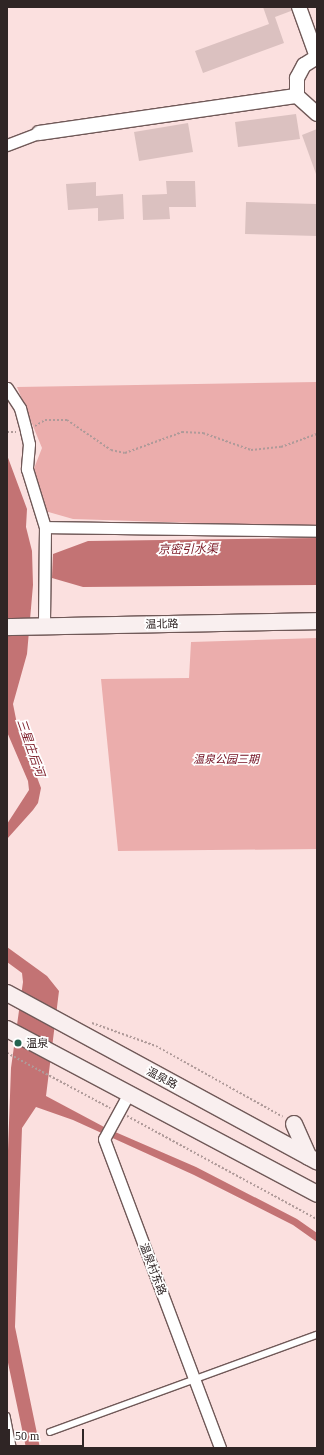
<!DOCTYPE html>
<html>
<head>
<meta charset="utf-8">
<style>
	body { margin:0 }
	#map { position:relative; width:324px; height:1455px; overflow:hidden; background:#fbe0df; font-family:"Times New Roman","Noto Sans SC",serif }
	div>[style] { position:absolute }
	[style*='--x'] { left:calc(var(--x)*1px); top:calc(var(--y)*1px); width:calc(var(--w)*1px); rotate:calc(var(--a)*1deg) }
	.green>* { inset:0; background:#ebadac }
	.water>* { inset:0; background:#c37374 }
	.building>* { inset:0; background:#dbc1c0 }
	.path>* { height:2px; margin-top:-1px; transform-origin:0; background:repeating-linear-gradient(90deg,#af9a99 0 2px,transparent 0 4px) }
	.roads { filter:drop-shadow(1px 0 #705958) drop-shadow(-1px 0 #705958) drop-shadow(0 1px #705958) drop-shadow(0 -1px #705958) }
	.service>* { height:5.5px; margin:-2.75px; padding:0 2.75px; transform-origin:2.75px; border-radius:2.75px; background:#fff }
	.minor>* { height:11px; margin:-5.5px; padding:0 5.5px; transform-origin:5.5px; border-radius:5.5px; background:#fff }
	.tertiary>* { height:14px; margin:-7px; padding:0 7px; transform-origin:7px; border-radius:7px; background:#fff }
	.secondary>* { height:16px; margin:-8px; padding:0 8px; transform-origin:8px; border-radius:8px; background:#f9efef }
	.dots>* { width:11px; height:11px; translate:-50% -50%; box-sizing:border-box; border:2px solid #fff; border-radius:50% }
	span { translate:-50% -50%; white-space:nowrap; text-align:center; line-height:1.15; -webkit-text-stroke:3.5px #fff; paint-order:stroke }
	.street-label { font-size:11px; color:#2f2525 }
	.park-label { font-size:11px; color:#700b1d; font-style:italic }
	.poi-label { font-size:11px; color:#2f2525 }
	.left { translate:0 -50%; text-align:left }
	.water-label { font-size:12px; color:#7b1925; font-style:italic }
	.frame { position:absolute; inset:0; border:8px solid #2f2525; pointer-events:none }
	.scale { position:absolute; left:8px; top:1429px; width:76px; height:18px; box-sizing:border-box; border:2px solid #2f2525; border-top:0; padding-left:5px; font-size:12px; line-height:14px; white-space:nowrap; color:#2f2525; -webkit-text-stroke:3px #fff; paint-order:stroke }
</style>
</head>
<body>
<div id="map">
	<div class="green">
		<i style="clip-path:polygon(317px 382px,317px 527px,73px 519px,45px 511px,33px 471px,42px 448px,17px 387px)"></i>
		<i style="clip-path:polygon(317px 638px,317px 849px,118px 851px,101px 679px,189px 678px,191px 642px)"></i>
	</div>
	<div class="water">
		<i style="clip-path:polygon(7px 455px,27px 509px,26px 527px,32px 551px,33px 585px,27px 654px,13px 704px,17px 724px,41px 788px,38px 803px,33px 810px,7px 839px,7px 824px,29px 790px,28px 781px,7px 732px)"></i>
		<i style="clip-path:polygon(317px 538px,317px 585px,83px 587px,52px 578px,53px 554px,88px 541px)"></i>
		<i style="clip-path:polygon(7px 947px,47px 976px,59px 991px,46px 1096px,106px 1128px,196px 1167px,297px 1219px,317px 1233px,317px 1242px,293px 1225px,194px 1175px,73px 1120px,36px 1107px,22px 1128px,15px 1327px,40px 1448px,26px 1448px,7px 1358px,7px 1178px,11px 1068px,23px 982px,22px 973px,7px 962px)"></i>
	</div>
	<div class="building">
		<i style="clip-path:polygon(263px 7px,291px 7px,291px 11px,275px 17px,284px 43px,203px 73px,195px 51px,269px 24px)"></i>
		<i style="clip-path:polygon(296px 114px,300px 139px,238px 147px,235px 122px)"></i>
		<i style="clip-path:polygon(188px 123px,193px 152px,139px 161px,134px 132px)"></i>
		<i style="clip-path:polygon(317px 129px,317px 174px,316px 174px,302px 135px)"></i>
		<i style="clip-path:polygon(166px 181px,195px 181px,196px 207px,169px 207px,170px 219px,143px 220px,142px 195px,167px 194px)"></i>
		<i style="clip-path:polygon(96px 182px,96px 196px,123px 194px,124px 219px,98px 221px,98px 208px,68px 210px,66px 184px)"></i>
		<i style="clip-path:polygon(246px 202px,317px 204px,317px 236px,245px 234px)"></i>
	</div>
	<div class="path">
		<i style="--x:35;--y:426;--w:12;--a:-31"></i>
		<i style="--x:45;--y:420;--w:22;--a:0"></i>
		<i style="--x:67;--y:420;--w:53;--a:34.3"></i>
		<i style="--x:111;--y:450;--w:14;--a:12"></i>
		<i style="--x:125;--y:453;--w:61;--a:-20.2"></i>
		<i style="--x:182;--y:432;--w:21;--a:3"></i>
		<i style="--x:203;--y:433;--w:51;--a:19.5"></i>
		<i style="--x:251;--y:450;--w:30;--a:-6"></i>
		<i style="--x:281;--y:447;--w:38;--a:-20"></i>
		<i style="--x:7;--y:432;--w:9;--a:0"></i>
		<i style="--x:92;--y:1023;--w:68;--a:19.8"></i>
		<i style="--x:156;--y:1046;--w:145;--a:29.2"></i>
		<i style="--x:7;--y:1053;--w:117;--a:28.1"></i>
		<i style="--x:127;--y:1116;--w:216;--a:28.5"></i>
	</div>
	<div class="roads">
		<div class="service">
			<i style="--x:7;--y:1416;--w:33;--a:79"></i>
			<i style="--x:50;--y:1432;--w:284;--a:-20"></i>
		</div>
		<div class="minor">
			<i style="--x:7;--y:145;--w:34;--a:-21"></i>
			<i style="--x:7;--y:388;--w:24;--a:57"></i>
			<i style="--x:20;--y:408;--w:24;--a:75"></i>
			<i style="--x:26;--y:431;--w:13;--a:77"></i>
			<i style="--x:29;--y:444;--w:25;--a:95"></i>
			<i style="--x:27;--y:469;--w:61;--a:72.8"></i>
			<i style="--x:45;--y:527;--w:99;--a:90.6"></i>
			<i style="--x:45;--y:527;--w:272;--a:0.8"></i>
			<i style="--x:129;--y:1093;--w:52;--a:118.5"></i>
			<i style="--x:104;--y:1139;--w:330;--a:69.4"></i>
		</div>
		<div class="tertiary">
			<i style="--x:299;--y:7;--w:53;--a:70.2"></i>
			<i style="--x:317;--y:57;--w:15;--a:148"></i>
			<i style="--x:304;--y:65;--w:15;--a:118"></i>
			<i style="--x:297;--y:78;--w:18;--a:90"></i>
			<i style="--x:297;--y:96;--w:27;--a:42"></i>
			<i style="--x:39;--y:133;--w:261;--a:-8.2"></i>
		</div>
		<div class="secondary">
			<i style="--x:7;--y:627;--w:310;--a:-1.1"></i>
			<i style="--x:7;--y:993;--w:353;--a:28.5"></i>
			<i style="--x:7;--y:1029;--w:351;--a:28"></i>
			<i style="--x:294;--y:1124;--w:36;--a:66"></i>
		</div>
	</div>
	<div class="dots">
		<i style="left:18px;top:1043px;background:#256350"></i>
	</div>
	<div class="street-label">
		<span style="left:162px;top:624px;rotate:-1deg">温北路</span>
		<span style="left:162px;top:1078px;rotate:28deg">温泉路</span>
		<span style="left:153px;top:1269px;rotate:69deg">温泉村东路</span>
	</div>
	<div class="park-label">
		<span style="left:226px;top:759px">温泉公园三期</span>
	</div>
	<div class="poi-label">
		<span class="left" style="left:26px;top:1043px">温泉</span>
	</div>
	<div class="water-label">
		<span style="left:188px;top:550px;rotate:-1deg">京密引水渠</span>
		<span style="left:30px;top:748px;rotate:71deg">三星庄后河</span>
	</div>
	<div class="frame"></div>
	<div class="scale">50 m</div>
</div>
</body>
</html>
